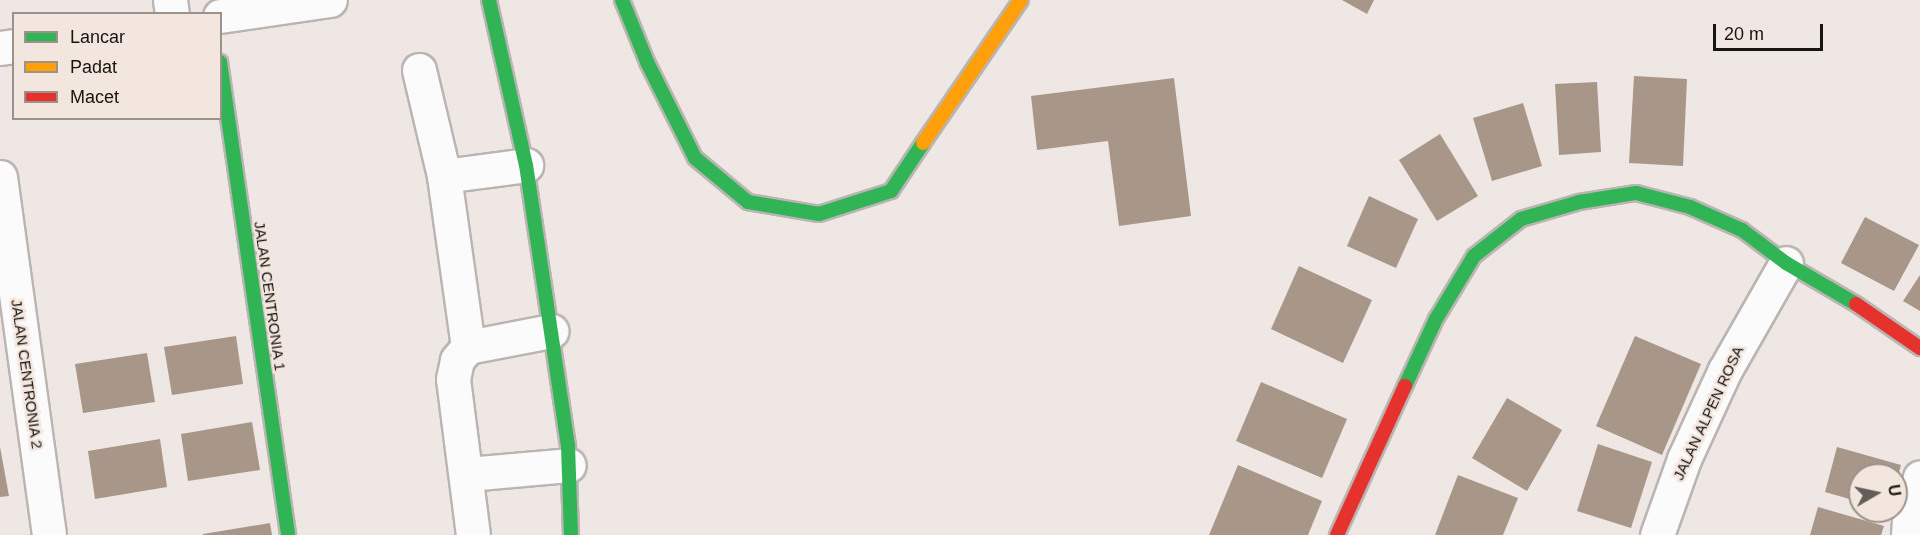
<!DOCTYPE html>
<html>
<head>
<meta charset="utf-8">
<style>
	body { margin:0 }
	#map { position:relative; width:1920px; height:535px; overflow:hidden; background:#eee7e3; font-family:Helvetica,sans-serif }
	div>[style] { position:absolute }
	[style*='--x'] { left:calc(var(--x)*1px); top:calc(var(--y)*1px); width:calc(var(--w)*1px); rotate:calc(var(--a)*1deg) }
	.building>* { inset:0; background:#a89789 }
	.roads { filter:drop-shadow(2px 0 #bab5b2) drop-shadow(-2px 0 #bab5b2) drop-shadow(0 2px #bab5b2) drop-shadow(0 -2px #bab5b2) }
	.street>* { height:33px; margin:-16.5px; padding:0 16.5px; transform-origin:16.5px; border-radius:16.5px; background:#fcfbfb }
	.fast>* { height:14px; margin:-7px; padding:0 7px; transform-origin:7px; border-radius:7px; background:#30b455 }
	.slow>* { height:14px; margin:-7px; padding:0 7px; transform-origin:7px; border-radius:7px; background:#ff9f0a }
	.jam>* { height:14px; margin:-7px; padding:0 7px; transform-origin:7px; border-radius:7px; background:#e5322d }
	span { translate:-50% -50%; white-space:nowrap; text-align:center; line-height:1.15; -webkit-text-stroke:5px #f3e6de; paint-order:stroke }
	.street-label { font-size:15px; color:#181411 }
	.legend { position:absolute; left:12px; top:12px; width:210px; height:108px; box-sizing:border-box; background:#f3e6de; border:2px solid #9b928c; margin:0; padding:8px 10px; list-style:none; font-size:18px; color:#181411 }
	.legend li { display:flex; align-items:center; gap:12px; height:30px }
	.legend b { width:30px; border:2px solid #9b928c }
	.north { position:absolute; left:1848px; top:463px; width:60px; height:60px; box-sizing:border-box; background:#f3e6de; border:2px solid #9b928c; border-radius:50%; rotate:81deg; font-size:16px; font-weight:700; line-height:24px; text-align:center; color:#181411 }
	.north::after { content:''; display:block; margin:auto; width:21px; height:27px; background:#635e5a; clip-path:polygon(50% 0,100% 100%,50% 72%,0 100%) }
	.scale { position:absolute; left:1713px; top:24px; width:110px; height:27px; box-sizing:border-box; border:3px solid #181411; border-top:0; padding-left:8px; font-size:18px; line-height:21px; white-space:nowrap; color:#181411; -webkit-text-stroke:4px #f3e6de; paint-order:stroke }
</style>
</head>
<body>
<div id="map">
	<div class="building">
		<i style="clip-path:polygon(1342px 0,1374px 0,1367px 14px)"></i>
		<i style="clip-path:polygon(1634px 76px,1687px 79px,1683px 166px,1629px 163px)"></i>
		<i style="clip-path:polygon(1174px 78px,1191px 216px,1119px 226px,1108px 141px,1037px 150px,1031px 96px)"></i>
		<i style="clip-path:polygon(1597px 82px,1601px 152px,1559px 155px,1555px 84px)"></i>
		<i style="clip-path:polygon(1523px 103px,1542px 166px,1492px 181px,1473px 118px)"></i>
		<i style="clip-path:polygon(1440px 134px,1478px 196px,1437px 221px,1399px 160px)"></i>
		<i style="clip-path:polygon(1369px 196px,1418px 219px,1396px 268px,1347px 246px)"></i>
		<i style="clip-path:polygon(1865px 217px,1919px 245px,1894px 291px,1841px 263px)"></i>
		<i style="clip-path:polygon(1299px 266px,1372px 300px,1343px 363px,1271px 329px)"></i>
		<i style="clip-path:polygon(1920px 275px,1920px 311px,1903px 301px)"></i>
		<i style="clip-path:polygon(236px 336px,243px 384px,172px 395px,164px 347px)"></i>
		<i style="clip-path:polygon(1635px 336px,1701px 364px,1662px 455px,1596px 426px)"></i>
		<i style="clip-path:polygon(147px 353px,155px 402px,83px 413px,75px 364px)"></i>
		<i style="clip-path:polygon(1261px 382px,1347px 419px,1322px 478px,1236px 441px)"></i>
		<i style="clip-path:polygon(1507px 398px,1562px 430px,1527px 491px,1472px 458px)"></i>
		<i style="clip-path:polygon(252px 422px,260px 470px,188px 481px,181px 434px)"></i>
		<i style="clip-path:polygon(160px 439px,167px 487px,95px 499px,88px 451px)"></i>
		<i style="clip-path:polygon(1598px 444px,1652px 462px,1631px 528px,1577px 511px)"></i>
		<i style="clip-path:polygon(0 447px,9px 496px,0 497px)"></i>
		<i style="clip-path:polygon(1837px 447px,1901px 465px,1897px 480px,1896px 475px,1860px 475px,1860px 502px,1825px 492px)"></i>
		<i style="clip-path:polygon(1238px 465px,1322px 501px,1308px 535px,1209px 535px)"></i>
		<i style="clip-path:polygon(1458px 475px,1518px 498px,1503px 535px,1435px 535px)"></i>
		<i style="clip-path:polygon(1818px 507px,1884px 526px,1881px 535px,1810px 535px)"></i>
		<i style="clip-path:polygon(270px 523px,272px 535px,203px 535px,203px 534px)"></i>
	</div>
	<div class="roads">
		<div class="street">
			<i style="--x:170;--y:0;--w:14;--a:82"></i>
			<i style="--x:220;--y:16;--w:111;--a:-8.3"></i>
			<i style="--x:0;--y:48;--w:14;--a:-8"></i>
			<i style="--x:419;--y:70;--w:109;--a:76.7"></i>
			<i style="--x:444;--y:176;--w:173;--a:82"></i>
			<i style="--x:444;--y:176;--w:83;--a:-7.6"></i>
			<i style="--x:0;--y:177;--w:361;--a:82.2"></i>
			<i style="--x:467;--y:474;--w:102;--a:-5"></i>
			<i style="--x:473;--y:535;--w:157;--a:-97.3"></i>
			<i style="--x:453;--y:379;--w:19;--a:-78"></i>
			<i style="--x:457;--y:360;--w:17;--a:-50"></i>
			<i style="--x:468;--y:347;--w:85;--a:-10.9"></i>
			<i style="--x:1657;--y:535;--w:81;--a:-70.4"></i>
			<i style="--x:1684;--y:459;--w:98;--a:-65.3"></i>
			<i style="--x:1725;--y:370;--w:123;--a:-60.3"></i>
			<i style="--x:1908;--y:535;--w:27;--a:-86"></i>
			<i style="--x:1910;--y:508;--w:32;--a:-72"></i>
		</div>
		<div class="fast">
			<i style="--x:489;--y:0;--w:169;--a:77.4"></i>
			<i style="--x:526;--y:165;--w:283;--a:81.5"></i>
			<i style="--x:568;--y:445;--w:90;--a:88.1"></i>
			<i style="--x:622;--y:0;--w:67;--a:68"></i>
			<i style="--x:647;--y:62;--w:107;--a:63.4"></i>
			<i style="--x:695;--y:158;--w:69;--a:39.7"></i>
			<i style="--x:748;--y:202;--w:72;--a:9.6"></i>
			<i style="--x:819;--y:214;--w:76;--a:-17.7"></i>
			<i style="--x:891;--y:191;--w:58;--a:-56.3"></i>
			<i style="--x:220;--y:62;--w:478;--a:81.8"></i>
			<i style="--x:1405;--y:386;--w:74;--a:-65.2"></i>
			<i style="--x:1436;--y:319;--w:74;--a:-58.9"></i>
			<i style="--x:1474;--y:256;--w:60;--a:-38.2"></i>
			<i style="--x:1521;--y:219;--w:60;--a:-16.3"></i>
			<i style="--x:1579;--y:202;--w:58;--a:-9"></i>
			<i style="--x:1636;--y:193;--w:56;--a:14.5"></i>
			<i style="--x:1690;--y:207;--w:57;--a:23.9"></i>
			<i style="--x:1742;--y:230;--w:55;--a:36.9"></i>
			<i style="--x:1786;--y:263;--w:81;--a:30.4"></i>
		</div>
		<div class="slow">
			<i style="--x:923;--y:143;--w:173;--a:-55.6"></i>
		</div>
		<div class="jam">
			<i style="--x:1856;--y:304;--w:78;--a:34.5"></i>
			<i style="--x:1337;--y:535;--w:164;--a:-65.5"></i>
		</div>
	</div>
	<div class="street-label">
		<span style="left:270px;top:296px;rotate:82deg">JALAN CENTRONIA 1</span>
		<span style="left:27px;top:374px;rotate:82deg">JALAN CENTRONIA 2</span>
		<span style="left:1708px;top:413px;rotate:-65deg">JALAN ALPEN ROSA</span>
	</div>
	<ul class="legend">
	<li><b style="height:8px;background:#30b455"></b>Lancar</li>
	<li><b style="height:8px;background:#ff9f0a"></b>Padat</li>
	<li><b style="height:8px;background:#e5322d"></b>Macet</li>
	</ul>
	<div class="north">U</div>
	<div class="scale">20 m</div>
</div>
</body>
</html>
